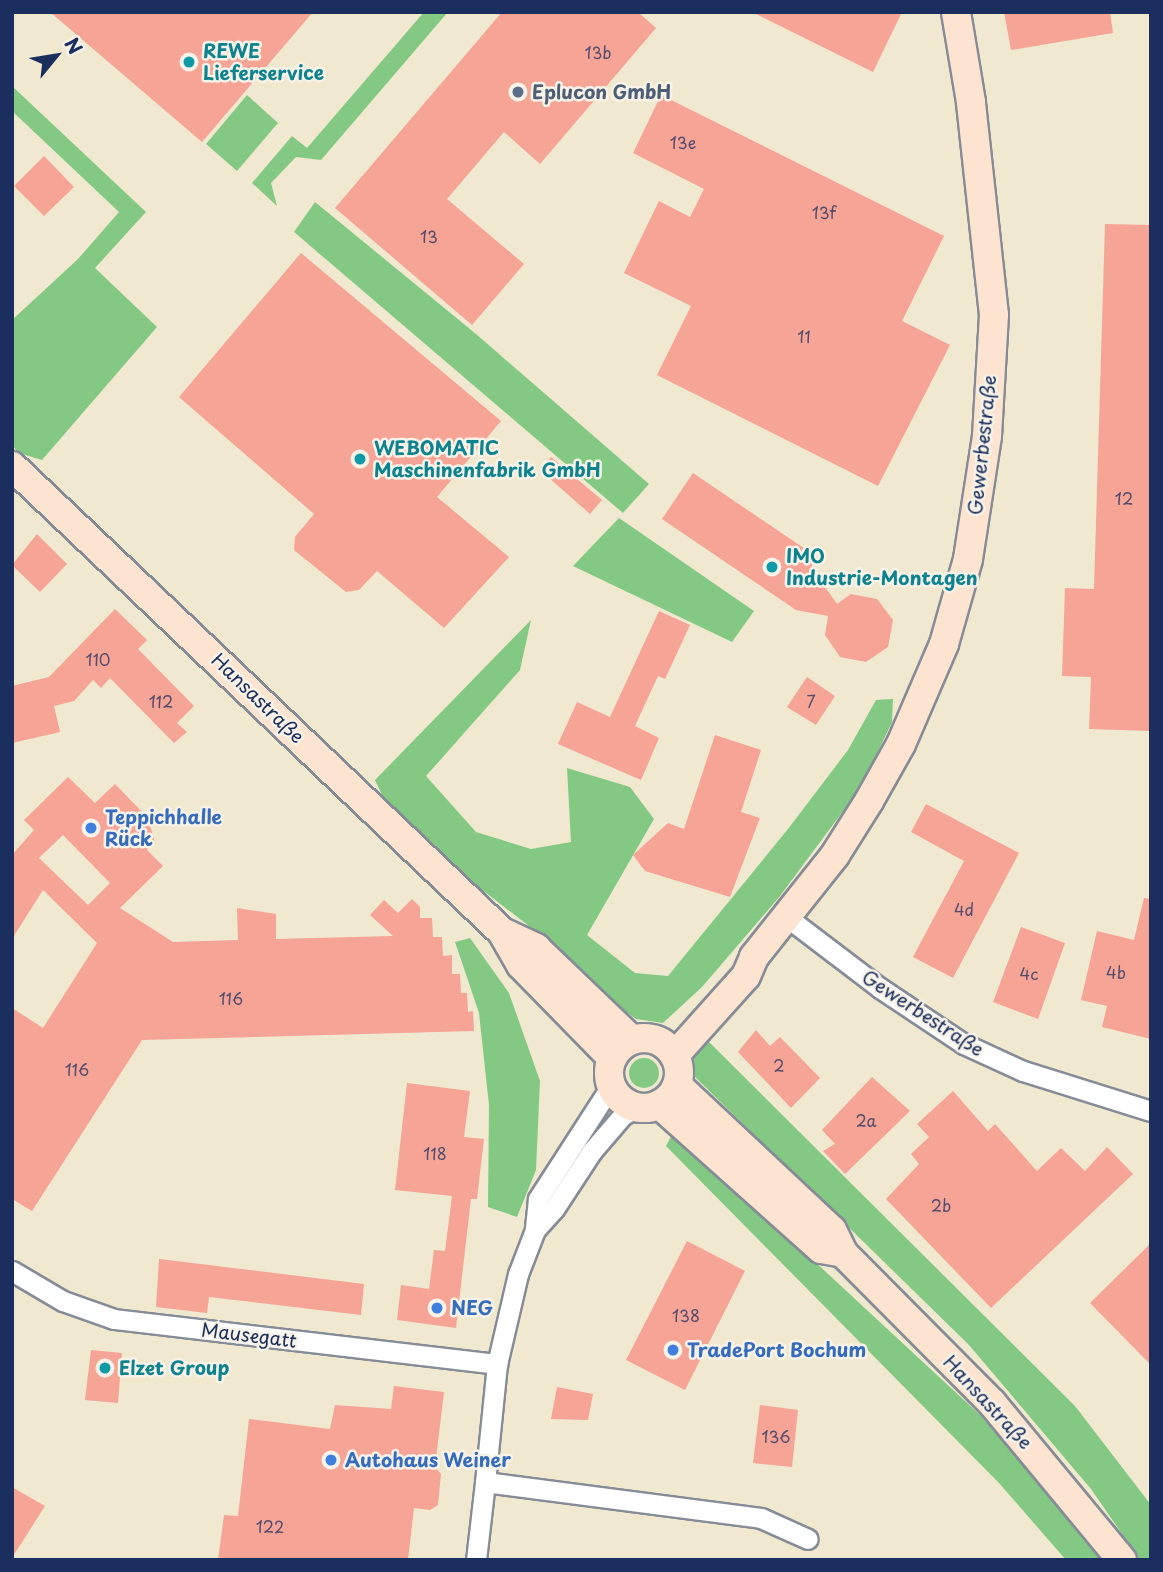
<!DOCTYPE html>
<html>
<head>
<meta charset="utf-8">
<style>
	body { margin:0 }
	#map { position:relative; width:1163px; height:1572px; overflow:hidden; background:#f1e8d0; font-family:"Playpen Sans",sans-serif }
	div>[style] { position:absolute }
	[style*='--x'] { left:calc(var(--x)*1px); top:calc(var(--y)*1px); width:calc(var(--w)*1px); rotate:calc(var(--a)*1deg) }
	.green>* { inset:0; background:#84c983 }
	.round { border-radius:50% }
	.building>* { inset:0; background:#f5a496 }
	.roads { filter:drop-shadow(2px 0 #868c97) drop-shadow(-2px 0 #868c97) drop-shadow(0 2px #868c97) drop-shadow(0 -2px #868c97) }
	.street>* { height:19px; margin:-9.5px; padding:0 9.5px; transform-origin:9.5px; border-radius:9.5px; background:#fff }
	.secondary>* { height:28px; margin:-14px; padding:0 14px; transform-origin:14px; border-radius:14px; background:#fde4d0 }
	.secondary>.ring { margin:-14px; padding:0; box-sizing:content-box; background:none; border:28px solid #fde4d0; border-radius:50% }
	.dots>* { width:19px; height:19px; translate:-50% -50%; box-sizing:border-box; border:4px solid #f7f3e8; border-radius:50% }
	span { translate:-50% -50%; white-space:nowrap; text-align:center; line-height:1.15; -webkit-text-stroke:5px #f7f3e8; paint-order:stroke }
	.number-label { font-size:16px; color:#524c6c }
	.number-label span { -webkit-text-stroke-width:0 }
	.culture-label { font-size:19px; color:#0d838f; font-weight:700 }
	.left { translate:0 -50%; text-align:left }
	.service-label { font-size:19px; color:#4e5e75; font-weight:700 }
	.street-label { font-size:19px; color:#1b2f5e }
	.shop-label { font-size:19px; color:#366cbe; font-weight:700 }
	.frame { position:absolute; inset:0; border:14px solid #1b2f5e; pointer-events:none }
	.north { position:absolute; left:21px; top:21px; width:70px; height:70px; -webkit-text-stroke:5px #f7f3e8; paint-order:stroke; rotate:60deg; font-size:19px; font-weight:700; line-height:28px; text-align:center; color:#1b2f5e }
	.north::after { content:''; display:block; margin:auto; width:24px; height:32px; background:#1b2f5e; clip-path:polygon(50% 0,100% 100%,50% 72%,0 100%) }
</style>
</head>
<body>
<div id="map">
	<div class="green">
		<i style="clip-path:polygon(424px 12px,448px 12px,321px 160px,296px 157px,271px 183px,277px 206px,252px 183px,292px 136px,307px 148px)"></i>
		<i style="clip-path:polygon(12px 86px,146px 212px,95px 268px,157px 327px,42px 460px,19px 453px,12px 445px,12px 320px,78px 259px,119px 212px,12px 111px)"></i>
		<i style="clip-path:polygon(247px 95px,278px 123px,237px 171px,206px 144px)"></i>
		<i style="clip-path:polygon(315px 202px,476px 334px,649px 484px,623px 513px,294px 232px)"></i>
		<i style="clip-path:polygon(619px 518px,754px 611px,732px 642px,573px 566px)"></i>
		<i style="clip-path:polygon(531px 620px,520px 670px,426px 776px,476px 832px,531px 849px,571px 842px,567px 768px,630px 787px,654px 819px,587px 935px,635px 973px,668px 976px,788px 829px,848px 750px,876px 700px,893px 699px,892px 722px,861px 787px,780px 896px,702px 987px,663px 1023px,636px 1019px,595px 989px,538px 933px,468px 879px,382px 795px,375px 780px)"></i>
		<i style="clip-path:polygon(470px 938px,509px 993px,540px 1081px,536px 1170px,517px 1217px,488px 1207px,489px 1105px,479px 1013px,455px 942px)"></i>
		<i style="clip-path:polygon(707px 1040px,1075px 1406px,1151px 1505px,1151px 1560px,1140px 1560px,1091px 1489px,969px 1345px,694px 1076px,691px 1057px)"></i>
		<i class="round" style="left:629px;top:1058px;width:30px;height:30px"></i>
		<i style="clip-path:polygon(674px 1131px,979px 1414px,1059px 1504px,1101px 1560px,1066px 1560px,999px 1483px,666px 1146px)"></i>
	</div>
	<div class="building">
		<i style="clip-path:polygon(50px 12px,313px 12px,202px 142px)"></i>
		<i style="clip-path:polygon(502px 12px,638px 12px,656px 28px,540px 164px,504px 132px,447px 199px,524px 264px,472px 325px,335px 208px)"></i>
		<i style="clip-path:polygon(752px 12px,902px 12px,873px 72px)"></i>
		<i style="clip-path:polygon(1004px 12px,1110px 12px,1113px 33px,1011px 50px)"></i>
		<i style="clip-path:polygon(661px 95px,944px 236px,902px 321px,950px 345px,878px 486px,657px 375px,691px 306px,624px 273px,659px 201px,690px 217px,704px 189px,633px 153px)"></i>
		<i style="clip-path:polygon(44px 156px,74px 187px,44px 216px,14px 186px)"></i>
		<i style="clip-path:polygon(1105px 224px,1151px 225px,1151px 731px,1089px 729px,1091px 677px,1062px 676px,1065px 588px,1094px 589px)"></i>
		<i style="clip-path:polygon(301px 253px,501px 421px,437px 497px,509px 557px,444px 628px,377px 571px,359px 590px,346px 592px,294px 550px,295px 537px,314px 514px,179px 397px)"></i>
		<i style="clip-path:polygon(551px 457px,602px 500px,590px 514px,540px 470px)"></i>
		<i style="clip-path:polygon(693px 473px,817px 557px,811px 567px,837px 604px,851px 594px,877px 599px,893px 620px,888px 647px,866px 662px,840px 657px,825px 635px,828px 616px,796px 610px,662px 519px)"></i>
		<i style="clip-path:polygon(37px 534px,67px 564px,40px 592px,12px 565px)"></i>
		<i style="clip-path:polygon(115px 609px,147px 640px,138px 649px,194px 706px,177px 723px,187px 732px,174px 743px,110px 678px,101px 688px,93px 680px,74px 701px,54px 706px,60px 732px,12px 743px,12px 686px,49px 677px)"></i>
		<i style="clip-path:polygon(659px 611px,690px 625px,665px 679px,658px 676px,635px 726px,659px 738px,641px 780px,558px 744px,577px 702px,610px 717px)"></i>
		<i style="clip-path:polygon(807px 677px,835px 696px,816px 725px,787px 707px)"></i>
		<i style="clip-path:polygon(715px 735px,761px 750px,741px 812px,760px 818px,730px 897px,645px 871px,633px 855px,668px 823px,684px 829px)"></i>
		<i style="clip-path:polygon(evenodd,68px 777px,95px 803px,115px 784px,148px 818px,155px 843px,147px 850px,163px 866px,120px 908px,173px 942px,238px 940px,237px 908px,276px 914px,276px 939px,393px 936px,370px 915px,384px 900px,398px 913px,412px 899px,420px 907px,420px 918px,432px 918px,433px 937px,442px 937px,443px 956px,452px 955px,452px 974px,460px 974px,461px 993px,467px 993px,468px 1012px,473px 1011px,474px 1031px,142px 1040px,32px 1211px,12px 1199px,12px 1008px,43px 1028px,97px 943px,43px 890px,12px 939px,12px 855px,34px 830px,24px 820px,68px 777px,63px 835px,110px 883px,88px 905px,39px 858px,63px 835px)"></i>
		<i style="clip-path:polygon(926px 804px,1019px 853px,953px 978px,913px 957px,964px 861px,911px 832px)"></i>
		<i style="clip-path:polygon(1144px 898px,1151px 899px,1151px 1039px,1102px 1027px,1107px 1006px,1081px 1000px,1097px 931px,1134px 940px)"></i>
		<i style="clip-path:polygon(1021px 927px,1065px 943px,1038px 1019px,993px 1002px)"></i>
		<i style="clip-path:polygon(756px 1030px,770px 1046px,780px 1037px,820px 1078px,791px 1108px,738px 1052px)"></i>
		<i style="clip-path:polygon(872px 1077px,910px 1111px,845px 1174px,823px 1151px,835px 1144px,822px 1130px)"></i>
		<i style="clip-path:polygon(407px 1083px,470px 1091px,464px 1137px,484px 1139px,477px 1199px,471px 1199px,456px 1328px,397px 1320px,401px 1285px,429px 1289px,434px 1250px,445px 1251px,452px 1196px,395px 1190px)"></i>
		<i style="clip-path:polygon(953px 1091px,988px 1131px,995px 1124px,1037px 1171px,1061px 1148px,1085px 1171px,1107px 1147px,1133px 1174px,991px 1308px,886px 1199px,919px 1164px,911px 1154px,929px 1137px,917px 1124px)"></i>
		<i style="clip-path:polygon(687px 1241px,745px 1271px,685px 1390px,626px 1360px)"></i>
		<i style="clip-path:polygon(1151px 1243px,1151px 1365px,1090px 1303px)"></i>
		<i style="clip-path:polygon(159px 1259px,364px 1284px,361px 1315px,209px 1297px,207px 1313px,156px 1307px)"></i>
		<i style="clip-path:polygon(91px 1350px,122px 1353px,118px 1403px,85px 1400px)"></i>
		<i style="clip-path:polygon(394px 1386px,444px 1392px,435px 1467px,441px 1474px,438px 1505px,430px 1510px,414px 1508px,408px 1560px,218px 1560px,224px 1515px,238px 1516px,249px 1419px,330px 1429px,335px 1405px,391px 1409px)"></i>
		<i style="clip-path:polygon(557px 1387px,593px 1394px,588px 1420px,551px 1419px)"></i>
		<i style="clip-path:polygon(760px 1405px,798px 1410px,792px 1467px,753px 1463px)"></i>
		<i style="clip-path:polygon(12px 1487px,45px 1506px,12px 1558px)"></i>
	</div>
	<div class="roads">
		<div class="street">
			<i style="--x:788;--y:918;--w:116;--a:37.3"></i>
			<i style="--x:880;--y:988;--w:101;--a:33.7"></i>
			<i style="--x:964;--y:1044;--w:65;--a:24.6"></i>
			<i style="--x:1023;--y:1071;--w:134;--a:17.4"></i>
			<i style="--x:611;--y:1086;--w:135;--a:122.9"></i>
			<i style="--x:538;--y:1199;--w:31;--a:96"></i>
			<i style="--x:535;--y:1230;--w:47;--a:111.1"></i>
			<i style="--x:518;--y:1274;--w:92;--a:103.1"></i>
			<i style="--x:497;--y:1364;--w:119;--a:95.8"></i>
			<i style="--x:485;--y:1482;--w:278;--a:7.4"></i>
			<i style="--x:761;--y:1518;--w:51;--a:24.1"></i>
			<i style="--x:535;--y:1230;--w:28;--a:-48"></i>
			<i style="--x:554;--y:1209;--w:69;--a:-56.8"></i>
			<i style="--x:592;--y:1151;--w:46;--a:-49.4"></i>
			<i style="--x:622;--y:1116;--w:15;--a:-32"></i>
			<i style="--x:12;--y:1271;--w:59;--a:30.5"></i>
			<i style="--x:63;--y:1301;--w:54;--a:19.4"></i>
			<i style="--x:114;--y:1319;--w:386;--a:6.7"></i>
			<i style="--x:476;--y:1560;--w:79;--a:-83.4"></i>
		</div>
		<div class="secondary">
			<i style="--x:12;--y:466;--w:676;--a:43.56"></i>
			<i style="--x:502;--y:932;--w:38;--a:60"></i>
			<i style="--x:521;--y:965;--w:130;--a:45.6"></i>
			<i style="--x:502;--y:932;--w:38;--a:25"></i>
			<i style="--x:536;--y:948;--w:133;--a:43.8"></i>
			<i class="ring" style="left:609px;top:1038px;width:42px;height:42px"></i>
			<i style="--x:675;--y:1055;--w:106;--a:-48.1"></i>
			<i style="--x:746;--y:976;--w:21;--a:-67"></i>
			<i style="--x:754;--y:957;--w:130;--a:-51.5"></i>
			<i style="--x:835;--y:855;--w:64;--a:-57.8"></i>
			<i style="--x:869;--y:801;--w:65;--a:-60.7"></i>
			<i style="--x:901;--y:744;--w:109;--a:-66.7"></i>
			<i style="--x:944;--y:644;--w:88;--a:-74.2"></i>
			<i style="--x:968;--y:559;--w:124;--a:-81.2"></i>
			<i style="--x:987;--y:436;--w:121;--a:-86.7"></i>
			<i style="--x:994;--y:315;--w:214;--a:-96.2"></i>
			<i style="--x:971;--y:102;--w:91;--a:-99.5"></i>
			<i style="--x:677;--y:1085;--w:212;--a:43.1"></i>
			<i style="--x:832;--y:1230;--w:25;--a:64"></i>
			<i style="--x:843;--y:1253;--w:211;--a:45.2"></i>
			<i style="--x:992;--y:1403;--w:204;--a:50.4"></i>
			<i style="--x:660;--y:1105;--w:216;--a:41.8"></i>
			<i style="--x:821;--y:1249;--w:22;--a:10"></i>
		</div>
	</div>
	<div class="dots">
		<i style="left:189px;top:62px;background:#0f9aa8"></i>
		<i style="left:518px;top:92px;background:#5c6f8a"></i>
		<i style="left:360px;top:459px;background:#0f9aa8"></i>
		<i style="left:772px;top:567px;background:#0f9aa8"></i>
		<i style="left:91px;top:828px;background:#3f7fe0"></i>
		<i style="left:437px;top:1308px;background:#3f7fe0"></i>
		<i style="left:673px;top:1350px;background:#3f7fe0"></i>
		<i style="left:105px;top:1368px;background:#0f9aa8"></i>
		<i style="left:331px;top:1460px;background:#3f7fe0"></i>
	</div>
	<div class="number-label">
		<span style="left:598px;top:52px">13b</span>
		<span style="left:683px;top:142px">13e</span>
		<span style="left:824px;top:212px">13f</span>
		<span style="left:429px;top:236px">13</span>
		<span style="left:804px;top:336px">11</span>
		<span style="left:1124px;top:498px">12</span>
		<span style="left:98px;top:659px">110</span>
		<span style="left:161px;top:701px">112</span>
		<span style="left:811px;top:701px">7</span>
		<span style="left:964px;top:909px">4d</span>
		<span style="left:1116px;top:972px">4b</span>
		<span style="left:1029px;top:973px">4c</span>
		<span style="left:231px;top:998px">116</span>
		<span style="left:779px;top:1065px">2</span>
		<span style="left:77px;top:1069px">116</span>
		<span style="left:866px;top:1120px">2a</span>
		<span style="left:435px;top:1153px">118</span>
		<span style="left:941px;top:1205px">2b</span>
		<span style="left:686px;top:1315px">138</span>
		<span style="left:776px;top:1436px">136</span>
		<span style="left:270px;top:1526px">122</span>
	</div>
	<div class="culture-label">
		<span class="left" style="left:203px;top:62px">REWE<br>Lieferservice</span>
		<span class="left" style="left:374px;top:459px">WEBOMATIC<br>Maschinenfabrik GmbH</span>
		<span class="left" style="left:786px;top:567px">IMO<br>Industrie-Montagen</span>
		<span class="left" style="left:119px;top:1368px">Elzet Group</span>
	</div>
	<div class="service-label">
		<span class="left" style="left:532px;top:92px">Eplucon GmbH</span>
	</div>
	<div class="street-label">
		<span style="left:982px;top:445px;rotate:-84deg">Gewerbestraße</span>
		<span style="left:258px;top:698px;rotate:44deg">Hansastraße</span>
		<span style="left:923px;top:1013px;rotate:33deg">Gewerbestraße</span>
		<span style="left:249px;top:1335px;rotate:7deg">Mausegatt</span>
		<span style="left:988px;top:1402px;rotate:47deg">Hansastraße</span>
	</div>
	<div class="shop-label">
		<span class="left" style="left:105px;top:828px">Teppichhalle<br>Rück</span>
		<span class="left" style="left:451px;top:1308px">NEG</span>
		<span class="left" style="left:687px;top:1350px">TradePort Bochum</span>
		<span class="left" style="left:345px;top:1460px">Autohaus Weiner</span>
	</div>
	<div class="frame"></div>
	<div class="north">N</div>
</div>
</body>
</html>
